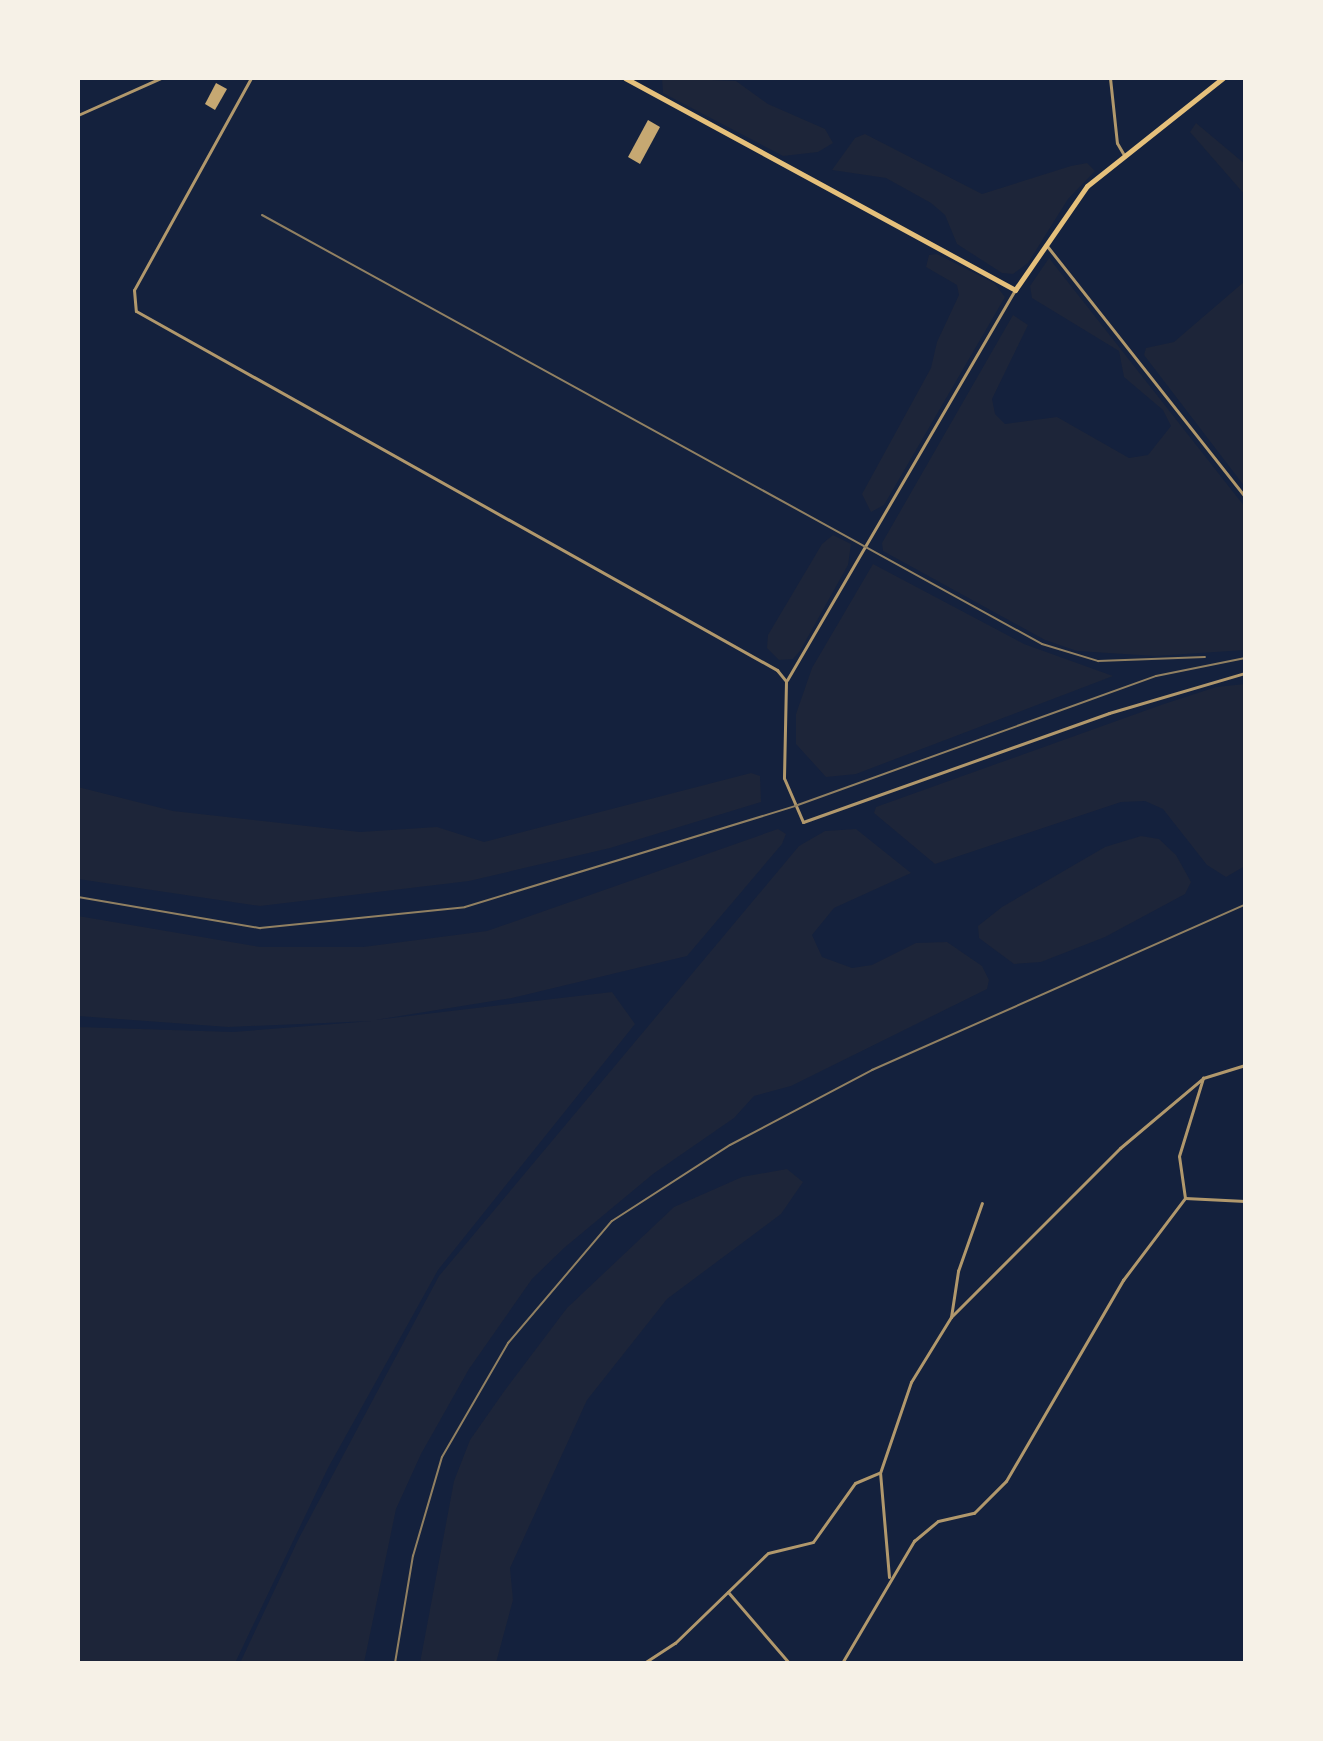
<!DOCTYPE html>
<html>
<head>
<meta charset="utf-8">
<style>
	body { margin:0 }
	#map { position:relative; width:1323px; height:1741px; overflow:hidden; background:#14213d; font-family:"DejaVu Sans",sans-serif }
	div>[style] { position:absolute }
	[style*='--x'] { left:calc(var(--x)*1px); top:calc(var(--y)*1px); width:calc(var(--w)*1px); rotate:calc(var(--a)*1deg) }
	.green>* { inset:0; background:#1d2539 }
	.building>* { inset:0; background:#c6a872 }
	.minor>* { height:3px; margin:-1.5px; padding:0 1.5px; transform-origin:1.5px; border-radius:1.5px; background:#b1986c }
	.secondary>* { height:5px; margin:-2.5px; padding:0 2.5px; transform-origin:2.5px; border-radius:2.5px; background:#e5c07b }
	.rail>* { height:2px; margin:-1px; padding:0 1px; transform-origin:1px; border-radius:1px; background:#918062 }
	span { translate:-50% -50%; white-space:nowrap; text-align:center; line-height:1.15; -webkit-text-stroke:6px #f6f1e7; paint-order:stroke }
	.frame { position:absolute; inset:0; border:80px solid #f6f1e7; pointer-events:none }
</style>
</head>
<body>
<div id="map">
	<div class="green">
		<i style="clip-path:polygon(662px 78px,736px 81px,768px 104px,825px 129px,833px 143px,818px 152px,783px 156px,663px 93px)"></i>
		<i style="clip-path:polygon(1196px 123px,1245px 164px,1245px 195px,1190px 132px)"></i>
		<i style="clip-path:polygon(865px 134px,982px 194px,1071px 166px,1087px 163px,1095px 171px,1068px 199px,1028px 263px,1013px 274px,1002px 273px,957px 244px,945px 215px,931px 203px,886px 178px,832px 170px,855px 138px)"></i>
		<i style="clip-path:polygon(937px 254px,994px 283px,1005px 297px,884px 505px,871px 512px,862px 494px,931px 368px,937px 342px,959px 295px,957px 285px,926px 267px,929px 255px)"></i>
		<i style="clip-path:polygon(1049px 258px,1245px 507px,1245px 650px,1155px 656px,1077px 651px,1045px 640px,883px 551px,882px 543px,1013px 315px,1028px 325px,992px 399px,995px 414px,1005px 424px,1057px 417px,1129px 458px,1148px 455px,1171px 426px,1163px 410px,1124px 377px,1119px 351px,1032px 298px,1030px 286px)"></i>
		<i style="clip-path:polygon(1245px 281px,1245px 487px,1144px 355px,1146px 348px,1174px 342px)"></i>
		<i style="clip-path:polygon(833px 535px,851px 544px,848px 565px,800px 651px,793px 659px,779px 660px,767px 648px,768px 635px,822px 544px)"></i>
		<i style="clip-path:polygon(873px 564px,1024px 644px,1113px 676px,856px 774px,826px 777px,796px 744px,796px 714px,812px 668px)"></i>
		<i style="clip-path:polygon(1245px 684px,1245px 866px,1226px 877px,1207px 865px,1163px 809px,1145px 801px,1121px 802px,935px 864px,874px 813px,876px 807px,1161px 705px,1216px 687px)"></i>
		<i style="clip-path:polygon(751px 773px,760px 776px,761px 802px,610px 848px,469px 881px,260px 906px,78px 879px,78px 787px,173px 811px,360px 832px,437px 827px,484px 842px)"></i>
		<i style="clip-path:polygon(778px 829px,786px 834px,782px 844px,687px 956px,512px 998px,375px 1020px,612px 992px,635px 1024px,438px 1270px,328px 1468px,235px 1663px,78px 1663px,78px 1027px,233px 1032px,372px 1021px,228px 1027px,78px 1016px,78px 916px,260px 947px,363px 947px,487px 931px)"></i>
		<i style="clip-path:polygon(856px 829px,911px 873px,834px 908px,812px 935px,822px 957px,852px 968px,872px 965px,916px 943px,947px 942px,982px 966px,989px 980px,987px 989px,791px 1086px,754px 1096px,734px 1118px,653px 1174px,564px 1248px,532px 1279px,469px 1369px,421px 1454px,396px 1509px,364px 1663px,240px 1663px,299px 1538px,439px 1276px,799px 846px,825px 831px)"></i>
		<i style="clip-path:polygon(1141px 836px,1159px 839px,1176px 855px,1191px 882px,1185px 894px,1105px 937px,1041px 962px,1014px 964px,979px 938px,978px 926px,1002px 907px,1105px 847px)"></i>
		<i style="clip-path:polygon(787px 1169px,803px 1182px,781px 1214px,667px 1299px,587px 1400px,510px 1568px,513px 1600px,496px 1663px,420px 1663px,454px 1481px,470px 1440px,505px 1390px,567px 1308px,674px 1207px,742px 1177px)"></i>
	</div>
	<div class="building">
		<i style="clip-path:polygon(216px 83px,227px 89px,215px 110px,205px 104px)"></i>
		<i style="clip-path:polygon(648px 120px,660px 127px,640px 164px,628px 157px)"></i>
	</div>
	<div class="minor">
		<i style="--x:251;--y:78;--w:242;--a:118.9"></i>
		<i style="--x:134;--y:290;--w:21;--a:85"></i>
		<i style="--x:136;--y:311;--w:735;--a:29.25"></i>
		<i style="--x:777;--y:670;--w:14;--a:51"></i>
		<i style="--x:786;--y:681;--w:97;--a:91.2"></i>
		<i style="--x:784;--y:778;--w:48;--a:66.6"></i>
		<i style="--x:803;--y:822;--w:325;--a:-19.6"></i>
		<i style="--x:1109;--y:713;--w:142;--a:-16.4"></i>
		<i style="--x:1110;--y:78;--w:65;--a:83.9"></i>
		<i style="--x:1117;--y:143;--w:14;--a:60"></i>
		<i style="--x:78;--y:115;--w:91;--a:-24"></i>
		<i style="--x:1047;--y:246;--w:320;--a:51.7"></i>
		<i style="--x:787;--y:680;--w:452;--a:-59.7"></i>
		<i style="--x:1185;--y:1198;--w:42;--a:-98.1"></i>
		<i style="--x:1179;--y:1156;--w:82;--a:-72.9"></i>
		<i style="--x:1185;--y:1198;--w:60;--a:2.9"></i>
		<i style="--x:951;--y:1317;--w:47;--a:-81.3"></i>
		<i style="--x:958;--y:1271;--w:72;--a:-70.6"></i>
		<i style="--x:889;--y:1577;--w:104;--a:-94.9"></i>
		<i style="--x:880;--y:1473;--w:96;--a:-71.2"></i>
		<i style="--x:911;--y:1382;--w:76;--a:-58.4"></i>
		<i style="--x:951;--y:1317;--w:239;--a:-45"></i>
		<i style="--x:1120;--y:1148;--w:109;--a:-40.1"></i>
		<i style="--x:1203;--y:1078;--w:44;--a:-17.2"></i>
		<i style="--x:728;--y:1592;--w:94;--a:49.3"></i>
		<i style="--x:626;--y:1663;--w:1;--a:0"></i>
		<i style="--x:644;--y:1663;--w:37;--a:-33"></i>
		<i style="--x:675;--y:1643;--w:129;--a:-44.1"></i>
		<i style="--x:768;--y:1553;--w:46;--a:-13.7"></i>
		<i style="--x:813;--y:1542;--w:72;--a:-54.6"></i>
		<i style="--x:855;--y:1483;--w:26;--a:-23"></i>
		<i style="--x:842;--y:1663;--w:142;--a:-59.5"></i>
		<i style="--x:914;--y:1541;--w:31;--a:-40"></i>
		<i style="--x:938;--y:1521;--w:37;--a:-13"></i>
		<i style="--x:974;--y:1513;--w:45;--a:-45"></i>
		<i style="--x:1006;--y:1481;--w:233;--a:-59.8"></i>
		<i style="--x:1123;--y:1280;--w:103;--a:-52.9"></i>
	</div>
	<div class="secondary">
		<i style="--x:625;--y:78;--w:444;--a:28.5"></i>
		<i style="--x:1015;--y:290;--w:126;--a:-55.3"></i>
		<i style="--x:1087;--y:186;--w:174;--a:-38.5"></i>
	</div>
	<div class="rail">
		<i style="--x:262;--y:215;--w:890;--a:28.81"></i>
		<i style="--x:1042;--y:644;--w:59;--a:16.9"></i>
		<i style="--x:1098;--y:661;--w:107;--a:-2.1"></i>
		<i style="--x:78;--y:897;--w:185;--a:9.7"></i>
		<i style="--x:260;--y:928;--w:206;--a:-5.8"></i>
		<i style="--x:465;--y:907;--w:345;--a:-17"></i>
		<i style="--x:795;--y:806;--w:384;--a:-19.8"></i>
		<i style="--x:1156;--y:676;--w:91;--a:-11.4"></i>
		<i style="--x:395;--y:1663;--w:109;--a:-80.5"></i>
		<i style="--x:413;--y:1556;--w:103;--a:-73.7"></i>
		<i style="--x:442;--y:1457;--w:132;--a:-59.9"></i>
		<i style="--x:508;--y:1343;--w:160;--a:-49.6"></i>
		<i style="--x:612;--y:1221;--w:140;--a:-32.8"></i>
		<i style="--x:730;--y:1145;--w:161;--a:-27.8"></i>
		<i style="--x:872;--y:1070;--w:408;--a:-23.9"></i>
	</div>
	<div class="frame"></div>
</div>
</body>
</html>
